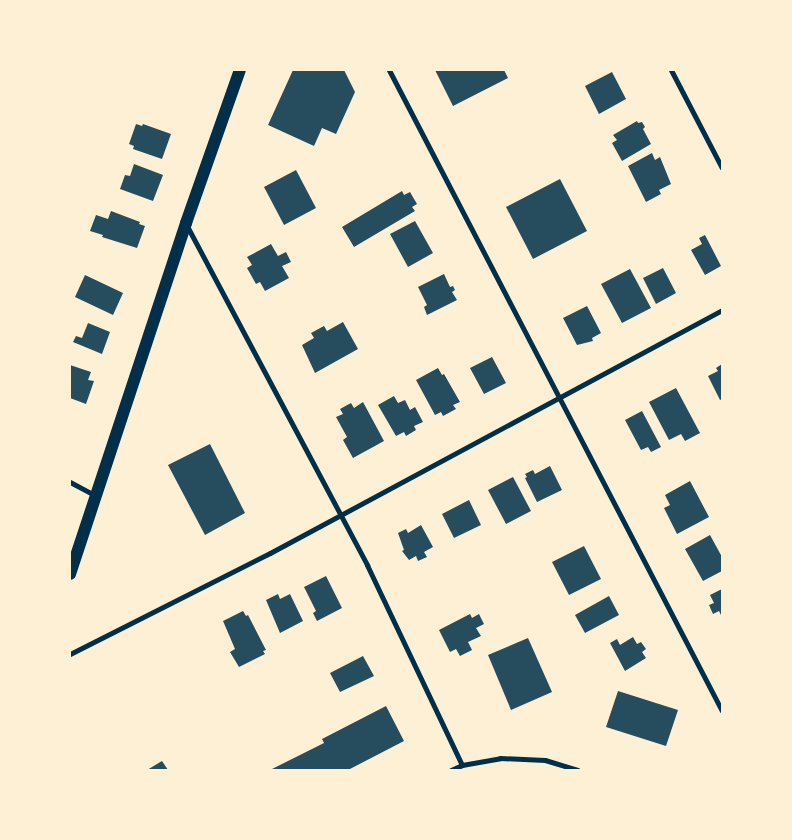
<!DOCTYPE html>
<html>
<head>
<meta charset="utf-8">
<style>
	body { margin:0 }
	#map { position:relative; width:792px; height:840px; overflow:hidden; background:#fdf0d5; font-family:Inter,sans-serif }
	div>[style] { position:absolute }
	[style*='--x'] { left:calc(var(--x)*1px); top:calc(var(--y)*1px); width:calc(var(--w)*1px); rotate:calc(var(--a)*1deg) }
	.building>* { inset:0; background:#264d5e }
	.minor>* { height:5px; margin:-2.5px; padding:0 2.5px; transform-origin:2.5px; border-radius:2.5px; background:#003049 }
	.primary>* { height:12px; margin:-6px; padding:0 6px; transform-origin:6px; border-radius:6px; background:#003049 }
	span { translate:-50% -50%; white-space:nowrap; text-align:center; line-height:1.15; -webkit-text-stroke:4px #fdf0d5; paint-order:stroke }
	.frame { position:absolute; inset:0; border:71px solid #fdf0d5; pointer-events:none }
</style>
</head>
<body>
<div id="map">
	<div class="building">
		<i style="clip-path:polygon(293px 70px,344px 70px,355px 92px,336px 134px,322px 128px,314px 146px,268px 125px)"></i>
		<i style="clip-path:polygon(435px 70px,504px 70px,508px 78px,453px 106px)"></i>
		<i style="clip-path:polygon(612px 72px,626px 99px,599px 114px,585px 86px)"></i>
		<i style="clip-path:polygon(637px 121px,638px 123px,642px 122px,645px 127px,643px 129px,651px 144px,622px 161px,612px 143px,617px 140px,613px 135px)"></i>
		<i style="clip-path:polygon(136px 124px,142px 126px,143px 124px,171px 134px,162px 159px,133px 149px,134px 146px,129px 144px)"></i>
		<i style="clip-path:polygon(652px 153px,655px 160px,660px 157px,671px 184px,659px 190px,661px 194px,646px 202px,628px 166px)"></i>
		<i style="clip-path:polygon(134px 164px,163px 175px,153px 201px,120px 189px,125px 175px,130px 176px)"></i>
		<i style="clip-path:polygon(296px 170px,316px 208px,284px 225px,264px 187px)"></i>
		<i style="clip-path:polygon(560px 179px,587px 231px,533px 259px,506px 207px)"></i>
		<i style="clip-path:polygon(402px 191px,404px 195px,410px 192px,417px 204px,412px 207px,415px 211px,354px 247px,342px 227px)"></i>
		<i style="clip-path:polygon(111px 211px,140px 222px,139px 224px,145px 226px,137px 248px,102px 237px,103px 235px,90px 231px,96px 215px,108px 219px)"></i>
		<i style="clip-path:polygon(415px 221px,433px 253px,408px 267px,390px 234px)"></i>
		<i style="clip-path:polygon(705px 235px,721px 266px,705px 275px,691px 250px,702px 244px,699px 238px)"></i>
		<i style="clip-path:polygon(271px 244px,278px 256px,286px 252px,291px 262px,282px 266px,289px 278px,265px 291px,260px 282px,256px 284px,247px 268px,252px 265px,247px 257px)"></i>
		<i style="clip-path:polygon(663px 268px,676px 293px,656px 304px,643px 278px)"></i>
		<i style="clip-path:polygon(630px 269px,651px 308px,622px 323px,601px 284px)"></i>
		<i style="clip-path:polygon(444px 274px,450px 287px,453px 286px,455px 290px,452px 292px,457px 300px,427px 315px,424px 307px,427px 305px,418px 287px)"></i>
		<i style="clip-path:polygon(85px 275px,123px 293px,113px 315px,75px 297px)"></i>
		<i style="clip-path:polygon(587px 306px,601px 333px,592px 338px,593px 341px,577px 345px,563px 318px)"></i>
		<i style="clip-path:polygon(343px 322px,358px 349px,315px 373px,302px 345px,314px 338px,311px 333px,324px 326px,327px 331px)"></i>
		<i style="clip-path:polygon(88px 323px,110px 332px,102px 354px,73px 342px,76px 336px,82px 338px)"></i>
		<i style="clip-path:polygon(492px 357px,506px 383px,484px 394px,470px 368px)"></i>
		<i style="clip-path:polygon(722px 364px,722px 399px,720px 400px,708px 376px,718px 371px,716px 368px)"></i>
		<i style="clip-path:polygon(70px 365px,91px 372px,88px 380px,94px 381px,86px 404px,70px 398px)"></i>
		<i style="clip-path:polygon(438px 368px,442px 375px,444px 374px,460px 402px,453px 405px,456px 409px,443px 416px,441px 412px,435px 415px,416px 380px)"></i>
		<i style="clip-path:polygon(676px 388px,700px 433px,685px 441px,681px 434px,669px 440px,649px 402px)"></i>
		<i style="clip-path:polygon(394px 396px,398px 403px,405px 400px,410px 410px,415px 407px,423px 422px,414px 426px,416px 430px,406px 436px,404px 432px,396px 436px,378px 405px)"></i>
		<i style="clip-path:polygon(363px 402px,384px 441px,353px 458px,343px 440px,347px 437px,336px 417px,343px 414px,340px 409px,351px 403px,354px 408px)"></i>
		<i style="clip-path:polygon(642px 411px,661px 447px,651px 452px,648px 447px,641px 450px,625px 420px)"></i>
		<i style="clip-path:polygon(210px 444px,245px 513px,205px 535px,168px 465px)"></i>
		<i style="clip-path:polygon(550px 466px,562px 490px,537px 502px,525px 478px,527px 477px,525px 474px,533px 470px,535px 474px)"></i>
		<i style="clip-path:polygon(513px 477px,531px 511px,506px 524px,488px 490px)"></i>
		<i style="clip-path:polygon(690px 481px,709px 517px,677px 534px,664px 508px,670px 505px,665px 495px)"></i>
		<i style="clip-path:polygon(469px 500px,481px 525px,454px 538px,442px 514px)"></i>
		<i style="clip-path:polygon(421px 525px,433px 547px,424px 552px,427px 557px,418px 561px,416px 556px,409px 560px,402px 551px,404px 550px,398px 533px,406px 529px,408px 533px)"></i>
		<i style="clip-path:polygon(710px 535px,722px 557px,722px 571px,703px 581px,685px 549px)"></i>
		<i style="clip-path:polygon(584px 546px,601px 579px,569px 595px,552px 562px)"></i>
		<i style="clip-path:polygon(326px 576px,342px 608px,317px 621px,313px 613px,316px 611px,304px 587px)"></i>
		<i style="clip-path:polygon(722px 589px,722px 617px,719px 611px,713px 614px,709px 605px,714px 603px,710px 595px)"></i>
		<i style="clip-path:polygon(278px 594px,280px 599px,290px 594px,303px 621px,280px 633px,266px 600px)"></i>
		<i style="clip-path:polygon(609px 596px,619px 615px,585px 633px,575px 615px)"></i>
		<i style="clip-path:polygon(243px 611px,246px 616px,248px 615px,266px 650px,263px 651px,265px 654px,239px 667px,230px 652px,235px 649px,223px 621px)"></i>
		<i style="clip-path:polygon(470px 614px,472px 618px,479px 614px,484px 624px,476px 628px,481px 636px,468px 642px,472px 650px,460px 656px,456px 649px,450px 652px,439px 630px)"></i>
		<i style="clip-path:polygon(633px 637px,637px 644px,641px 642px,646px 649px,642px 652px,646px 658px,625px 671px,610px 643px,617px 639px,620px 645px)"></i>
		<i style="clip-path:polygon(528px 638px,552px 692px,511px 710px,488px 655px)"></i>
		<i style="clip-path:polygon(363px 656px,374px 676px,340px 692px,330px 673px)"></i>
		<i style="clip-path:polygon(618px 691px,678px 710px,666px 746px,606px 727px)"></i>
		<i style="clip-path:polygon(386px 706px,404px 741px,348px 770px,270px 770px,324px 743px,322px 739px)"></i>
		<i style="clip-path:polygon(162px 761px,168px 770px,147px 770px)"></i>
	</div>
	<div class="minor">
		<i style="--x:389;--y:70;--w:722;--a:62.55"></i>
		<i style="--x:671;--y:70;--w:110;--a:62.5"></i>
		<i style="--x:187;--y:226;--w:384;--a:62"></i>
		<i style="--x:367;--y:565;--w:221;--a:64.6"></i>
		<i style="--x:70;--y:482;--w:30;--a:28"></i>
		<i style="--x:70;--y:654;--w:224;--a:-26.8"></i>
		<i style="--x:270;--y:553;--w:513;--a:-28.26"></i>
		<i style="--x:451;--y:770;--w:12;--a:-24"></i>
		<i style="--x:462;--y:765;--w:39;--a:-10"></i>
		<i style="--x:500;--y:758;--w:45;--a:2.5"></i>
		<i style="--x:545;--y:760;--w:34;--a:17"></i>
	</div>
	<div class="primary">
		<i style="--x:70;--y:574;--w:370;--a:-71.7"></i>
		<i style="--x:186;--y:223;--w:162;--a:-70.6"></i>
	</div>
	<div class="frame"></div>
</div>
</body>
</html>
